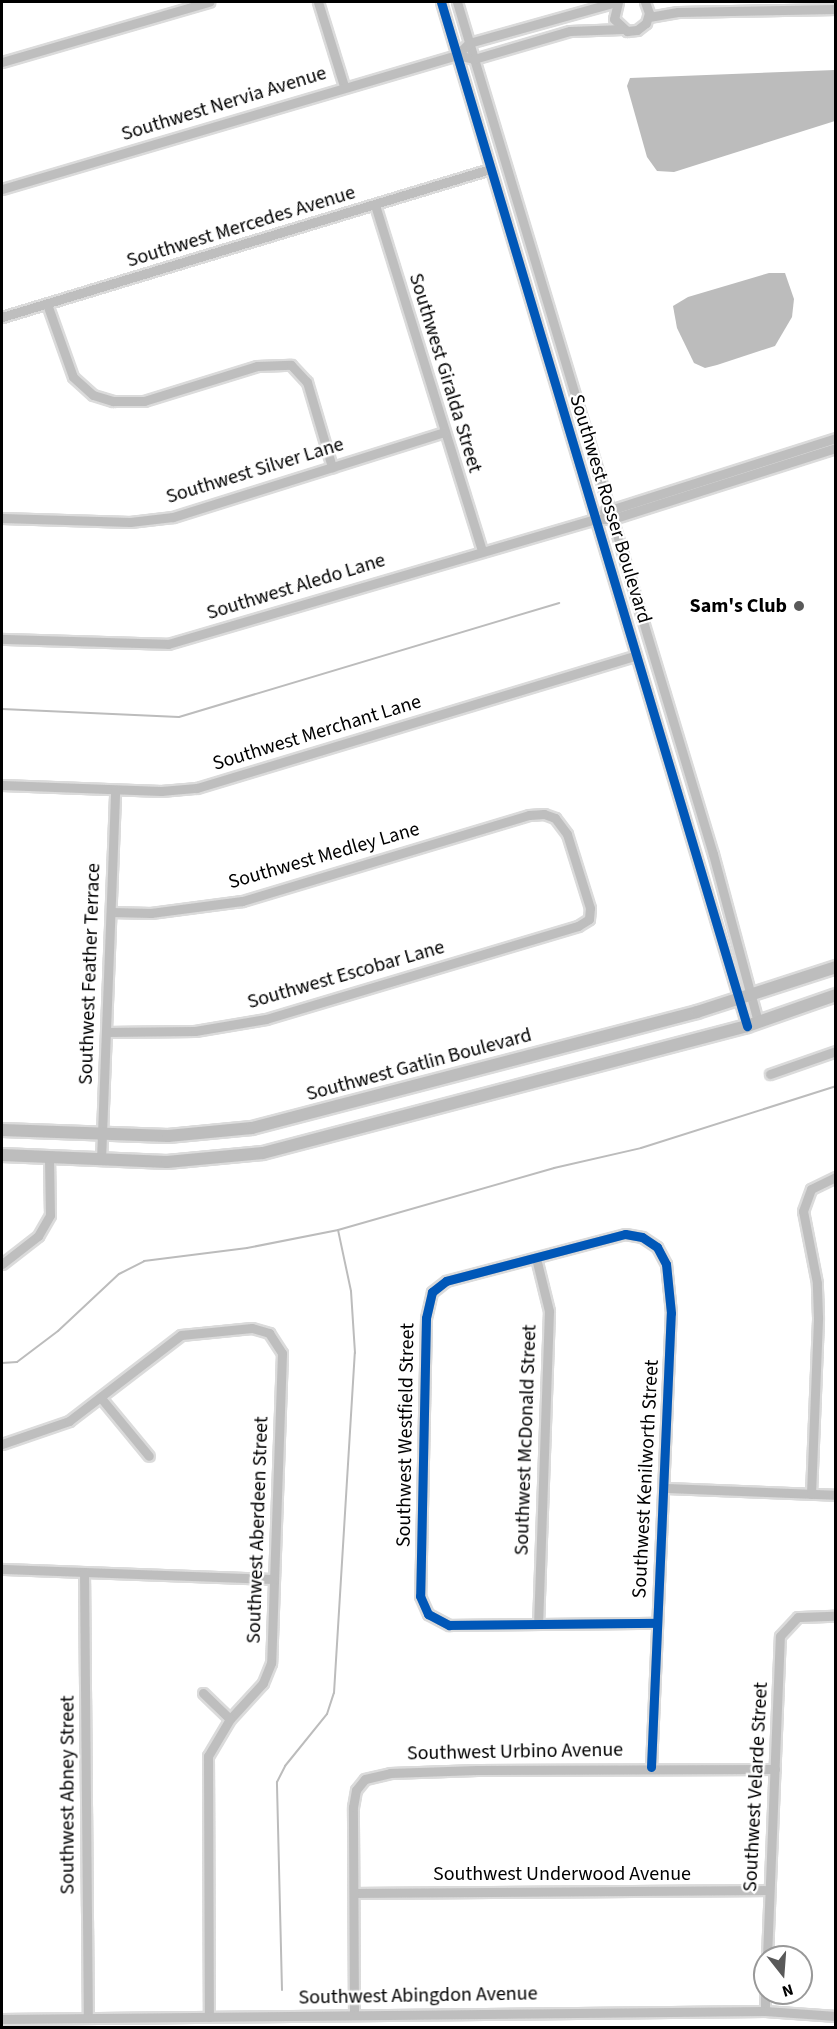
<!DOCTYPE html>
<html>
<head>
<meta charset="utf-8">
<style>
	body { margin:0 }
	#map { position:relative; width:837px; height:2029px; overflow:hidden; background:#fff; font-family:"Source Sans 3",sans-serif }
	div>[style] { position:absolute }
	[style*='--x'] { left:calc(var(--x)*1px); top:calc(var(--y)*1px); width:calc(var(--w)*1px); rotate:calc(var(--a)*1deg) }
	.water>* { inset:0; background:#bcbcbc }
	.stream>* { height:2px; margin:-1px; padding:0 1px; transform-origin:1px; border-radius:1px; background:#bcbcbc }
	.roads { filter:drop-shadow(2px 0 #dbdbdb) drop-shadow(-2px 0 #dbdbdb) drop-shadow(0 2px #dbdbdb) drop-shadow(0 -2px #dbdbdb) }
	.minor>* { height:9px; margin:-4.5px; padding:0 4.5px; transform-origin:4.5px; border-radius:4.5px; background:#bebebe }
	.major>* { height:12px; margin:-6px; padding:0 6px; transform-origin:6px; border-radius:6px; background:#bdbdbd }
	.cycleway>* { height:9px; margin:-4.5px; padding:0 4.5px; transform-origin:4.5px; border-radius:4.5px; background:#0057b8 }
	.dots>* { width:16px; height:16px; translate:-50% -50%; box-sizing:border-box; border:3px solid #fff; border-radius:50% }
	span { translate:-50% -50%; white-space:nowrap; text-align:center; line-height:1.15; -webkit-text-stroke:4.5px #fff; paint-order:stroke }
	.street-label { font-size:20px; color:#000 }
	.poi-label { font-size:20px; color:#000; font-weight:700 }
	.right { translate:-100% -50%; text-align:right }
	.frame { position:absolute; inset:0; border:3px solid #000; pointer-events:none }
	.north { position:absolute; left:753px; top:1945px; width:60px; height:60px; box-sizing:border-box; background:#fff; border:2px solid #999; border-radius:50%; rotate:163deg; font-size:16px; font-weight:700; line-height:24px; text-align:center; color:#000 }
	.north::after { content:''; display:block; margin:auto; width:21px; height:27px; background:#595959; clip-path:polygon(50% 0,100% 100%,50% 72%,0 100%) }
</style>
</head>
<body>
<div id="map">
	<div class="water">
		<i style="clip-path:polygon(835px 70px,835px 121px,674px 172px,657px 171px,647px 157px,627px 86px,630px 78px)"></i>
		<i style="clip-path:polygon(769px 273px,785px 273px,794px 299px,792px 317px,775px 346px,717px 365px,705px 368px,694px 363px,677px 328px,673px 306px,688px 297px)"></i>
	</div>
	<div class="stream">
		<i style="--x:2;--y:709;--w:177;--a:2.6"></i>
		<i style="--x:179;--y:717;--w:397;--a:-16.7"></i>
		<i style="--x:2;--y:1363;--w:15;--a:-4"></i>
		<i style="--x:17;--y:1362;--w:51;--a:-37.1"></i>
		<i style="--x:58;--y:1331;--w:83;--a:-43.1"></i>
		<i style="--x:119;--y:1274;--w:28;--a:-27"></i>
		<i style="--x:144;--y:1261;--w:104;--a:-7.2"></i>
		<i style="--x:247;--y:1248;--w:93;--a:-11.2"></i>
		<i style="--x:338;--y:1230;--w:225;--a:-16"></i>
		<i style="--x:554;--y:1168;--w:89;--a:-12.9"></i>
		<i style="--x:641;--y:1148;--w:205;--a:-17.6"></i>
		<i style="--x:282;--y:1990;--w:208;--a:-91.4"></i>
		<i style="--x:277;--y:1782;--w:18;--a:-63"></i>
		<i style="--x:285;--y:1766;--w:67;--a:-51.1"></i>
		<i style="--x:327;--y:1714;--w:22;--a:-72"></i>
		<i style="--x:334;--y:1693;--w:341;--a:-86.5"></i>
		<i style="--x:355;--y:1353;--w:62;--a:-93.7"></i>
		<i style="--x:351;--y:1291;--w:62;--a:-102"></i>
	</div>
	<div class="roads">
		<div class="minor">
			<i style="--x:318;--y:2;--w:88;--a:72.8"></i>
			<i style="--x:441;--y:2;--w:1069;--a:73.36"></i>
			<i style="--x:457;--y:2;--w:890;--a:73.28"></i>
			<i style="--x:713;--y:854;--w:174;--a:75"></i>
			<i style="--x:618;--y:2;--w:17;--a:103"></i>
			<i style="--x:614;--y:19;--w:18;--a:43"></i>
			<i style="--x:627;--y:31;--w:10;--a:-6"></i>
			<i style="--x:637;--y:30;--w:11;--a:-38"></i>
			<i style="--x:646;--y:23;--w:10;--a:-73"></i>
			<i style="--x:649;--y:13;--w:12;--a:-110"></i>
			<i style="--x:649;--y:17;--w:29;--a:-10"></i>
			<i style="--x:678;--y:12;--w:158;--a:-1.1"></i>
			<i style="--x:457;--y:55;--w:17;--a:-45"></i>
			<i style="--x:469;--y:43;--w:153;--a:-15.6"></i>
			<i style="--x:2;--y:62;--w:216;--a:-16.2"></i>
			<i style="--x:2;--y:189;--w:474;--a:-16.4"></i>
			<i style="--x:457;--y:55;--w:17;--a:13"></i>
			<i style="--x:474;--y:59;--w:100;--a:-16.3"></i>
			<i style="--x:570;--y:31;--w:52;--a:-2.2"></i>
			<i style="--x:375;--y:205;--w:361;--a:72.8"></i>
			<i style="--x:47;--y:304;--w:77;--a:70.4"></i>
			<i style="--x:73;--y:377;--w:27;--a:42"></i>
			<i style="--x:93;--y:395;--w:21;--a:17"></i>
			<i style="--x:113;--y:401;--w:31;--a:0"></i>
			<i style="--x:144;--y:401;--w:118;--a:-17.2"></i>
			<i style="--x:257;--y:366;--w:34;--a:-2"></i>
			<i style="--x:291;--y:365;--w:23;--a:47"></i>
			<i style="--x:307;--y:382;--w:89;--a:73.6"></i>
			<i style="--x:2;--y:317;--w:510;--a:-16.87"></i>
			<i style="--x:604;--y:512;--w:244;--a:-17.7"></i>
			<i style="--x:2;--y:518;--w:128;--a:1.8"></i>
			<i style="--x:130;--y:522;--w:43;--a:-6.6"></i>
			<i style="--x:173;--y:517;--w:284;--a:-17.4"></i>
			<i style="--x:2;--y:639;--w:166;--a:1.7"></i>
			<i style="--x:168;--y:644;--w:445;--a:-16.3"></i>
			<i style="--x:595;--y:519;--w:17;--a:0"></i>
			<i style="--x:612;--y:519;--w:235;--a:-17.6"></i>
			<i style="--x:2;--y:785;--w:159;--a:2.2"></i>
			<i style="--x:161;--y:791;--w:36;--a:-5"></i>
			<i style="--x:197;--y:788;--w:457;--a:-16.8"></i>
			<i style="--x:106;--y:1032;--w:89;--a:-0.6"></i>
			<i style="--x:195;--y:1031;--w:72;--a:-9.6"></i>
			<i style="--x:266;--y:1019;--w:326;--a:-16.6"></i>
			<i style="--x:578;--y:926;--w:13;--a:-32"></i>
			<i style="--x:589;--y:919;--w:11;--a:-85"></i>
			<i style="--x:590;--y:908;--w:77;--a:-107.3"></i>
			<i style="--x:567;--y:834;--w:20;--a:-127"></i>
			<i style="--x:555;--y:818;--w:12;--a:-160"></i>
			<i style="--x:544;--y:814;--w:15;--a:176"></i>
			<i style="--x:529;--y:815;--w:300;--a:163.3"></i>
			<i style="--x:242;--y:901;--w:92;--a:172.5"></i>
			<i style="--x:151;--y:913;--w:40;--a:-178.6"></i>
			<i style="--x:770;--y:1074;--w:70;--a:-19.2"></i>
			<i style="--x:101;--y:1160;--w:370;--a:-87.8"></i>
			<i style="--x:536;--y:1258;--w:55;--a:76.2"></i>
			<i style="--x:549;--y:1311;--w:313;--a:92"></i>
			<i style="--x:2;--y:1264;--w:46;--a:-37.9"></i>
			<i style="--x:38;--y:1236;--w:24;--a:-60"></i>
			<i style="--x:50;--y:1215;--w:58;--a:-91"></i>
			<i style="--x:101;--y:1398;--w:75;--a:50.4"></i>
			<i style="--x:2;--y:1444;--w:71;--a:-18.9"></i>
			<i style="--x:69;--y:1421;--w:141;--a:-37.5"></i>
			<i style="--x:181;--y:1335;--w:71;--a:-5.6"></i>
			<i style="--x:252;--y:1328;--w:18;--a:16"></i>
			<i style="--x:269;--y:1333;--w:24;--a:57"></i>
			<i style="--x:282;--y:1353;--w:310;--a:92"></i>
			<i style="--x:271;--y:1663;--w:22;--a:112"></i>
			<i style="--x:263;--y:1683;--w:49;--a:132.5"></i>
			<i style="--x:230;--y:1719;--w:43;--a:120.7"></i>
			<i style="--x:208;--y:1756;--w:261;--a:89.8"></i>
			<i style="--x:665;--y:1488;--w:171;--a:2.3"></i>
			<i style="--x:811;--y:1494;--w:177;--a:-87.7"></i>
			<i style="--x:818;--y:1317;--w:34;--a:-92"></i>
			<i style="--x:817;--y:1283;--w:73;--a:-101"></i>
			<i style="--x:803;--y:1211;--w:23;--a:-70"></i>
			<i style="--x:811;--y:1189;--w:28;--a:-26"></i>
			<i style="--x:2;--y:1569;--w:272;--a:2.1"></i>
			<i style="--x:84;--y:1572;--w:446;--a:89.5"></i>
			<i style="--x:203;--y:1693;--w:37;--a:44"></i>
			<i style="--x:651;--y:1767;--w:454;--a:-87.5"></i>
			<i style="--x:671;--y:1313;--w:49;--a:-95.8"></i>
			<i style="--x:666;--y:1264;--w:19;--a:-118"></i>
			<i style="--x:657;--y:1247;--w:18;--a:-146"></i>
			<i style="--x:642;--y:1237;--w:17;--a:-170"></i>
			<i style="--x:625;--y:1234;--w:185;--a:165.3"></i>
			<i style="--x:446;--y:1281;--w:18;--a:142"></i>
			<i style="--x:432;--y:1292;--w:27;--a:103"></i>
			<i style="--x:426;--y:1318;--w:278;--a:91.2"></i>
			<i style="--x:420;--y:1596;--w:20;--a:66"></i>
			<i style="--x:428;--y:1614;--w:24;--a:28"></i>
			<i style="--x:449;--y:1625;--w:208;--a:-0.6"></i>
			<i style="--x:355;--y:1893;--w:414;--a:-0.4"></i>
			<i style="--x:767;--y:1957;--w:321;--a:-87.7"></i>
			<i style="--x:780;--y:1636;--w:26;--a:-47"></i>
			<i style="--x:798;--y:1617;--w:38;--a:-2"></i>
			<i style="--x:765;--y:2011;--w:18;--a:-90"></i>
			<i style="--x:354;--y:2014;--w:207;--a:-90.3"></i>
			<i style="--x:353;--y:1807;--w:17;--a:-80"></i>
			<i style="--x:356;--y:1790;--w:14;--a:-51"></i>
			<i style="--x:365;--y:1779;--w:26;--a:-13"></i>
			<i style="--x:390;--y:1773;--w:87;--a:-2"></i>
			<i style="--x:477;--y:1770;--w:298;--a:-0.2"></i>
			<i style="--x:2;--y:2019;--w:763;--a:-0.6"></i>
			<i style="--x:765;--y:2011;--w:71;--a:4"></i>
		</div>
		<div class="major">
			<i style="--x:2;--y:1130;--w:166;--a:2.1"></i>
			<i style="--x:168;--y:1136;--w:84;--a:-5.4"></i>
			<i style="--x:252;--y:1128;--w:460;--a:-14.6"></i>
			<i style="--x:697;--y:1012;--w:146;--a:-17.9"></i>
			<i style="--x:2;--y:1155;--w:165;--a:2.4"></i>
			<i style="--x:167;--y:1162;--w:96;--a:-5.4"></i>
			<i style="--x:263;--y:1153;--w:500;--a:-14.7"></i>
			<i style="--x:747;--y:1026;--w:94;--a:-19.2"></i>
		</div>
	</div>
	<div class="cycleway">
		<i style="--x:441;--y:2;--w:1069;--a:73.36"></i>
		<i style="--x:651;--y:1767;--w:454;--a:-87.5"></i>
		<i style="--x:671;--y:1313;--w:49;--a:-95.8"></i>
		<i style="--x:666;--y:1264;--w:19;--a:-118"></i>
		<i style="--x:657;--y:1247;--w:18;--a:-146"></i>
		<i style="--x:642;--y:1237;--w:17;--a:-170"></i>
		<i style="--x:625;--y:1234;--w:185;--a:165.3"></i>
		<i style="--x:446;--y:1281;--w:18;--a:142"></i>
		<i style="--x:432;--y:1292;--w:27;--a:103"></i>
		<i style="--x:426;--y:1318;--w:278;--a:91.2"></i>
		<i style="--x:420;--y:1596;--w:20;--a:66"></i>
		<i style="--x:428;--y:1614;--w:24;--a:28"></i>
		<i style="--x:449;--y:1625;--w:208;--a:-0.6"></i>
	</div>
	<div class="dots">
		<i style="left:799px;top:606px;background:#595959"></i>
	</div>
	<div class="street-label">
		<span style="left:224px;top:104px;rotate:-17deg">Southwest Nervia Avenue</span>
		<span style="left:241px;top:227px;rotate:-17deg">Southwest Mercedes Avenue</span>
		<span style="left:445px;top:373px;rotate:73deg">Southwest Giralda Street</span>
		<span style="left:255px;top:471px;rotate:-17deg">Southwest Silver Lane</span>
		<span style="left:610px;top:509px;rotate:73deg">Southwest Rosser Boulevard</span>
		<span style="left:296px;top:587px;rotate:-17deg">Southwest Aledo Lane</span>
		<span style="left:317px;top:733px;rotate:-17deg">Southwest Merchant Lane</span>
		<span style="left:324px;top:856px;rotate:-16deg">Southwest Medley Lane</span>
		<span style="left:90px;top:974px;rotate:-88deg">Southwest Feather Terrace</span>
		<span style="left:346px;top:975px;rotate:-16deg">Southwest Escobar Lane</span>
		<span style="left:419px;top:1065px;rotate:-15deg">Southwest Gatlin Boulevard</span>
		<span style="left:406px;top:1435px;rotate:-89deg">Southwest Westfield Street</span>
		<span style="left:526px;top:1440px;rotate:-88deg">Southwest McDonald Street</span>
		<span style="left:646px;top:1479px;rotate:-87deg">Southwest Kenilworth Street</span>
		<span style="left:258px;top:1530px;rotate:-88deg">Southwest Aberdeen Street</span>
		<span style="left:515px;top:1752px;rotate:-1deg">Southwest Urbino Avenue</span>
		<span style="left:756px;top:1787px;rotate:-87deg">Southwest Velarde Street</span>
		<span style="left:68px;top:1795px;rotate:-90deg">Southwest Abney Street</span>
		<span style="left:562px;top:1874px">Southwest Underwood Avenue</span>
		<span style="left:418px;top:1996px;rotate:-1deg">Southwest Abingdon Avenue</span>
	</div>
	<div class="poi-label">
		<span class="right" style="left:787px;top:606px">Sam's Club</span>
	</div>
	<div class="frame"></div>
	<div class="north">N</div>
</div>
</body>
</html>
